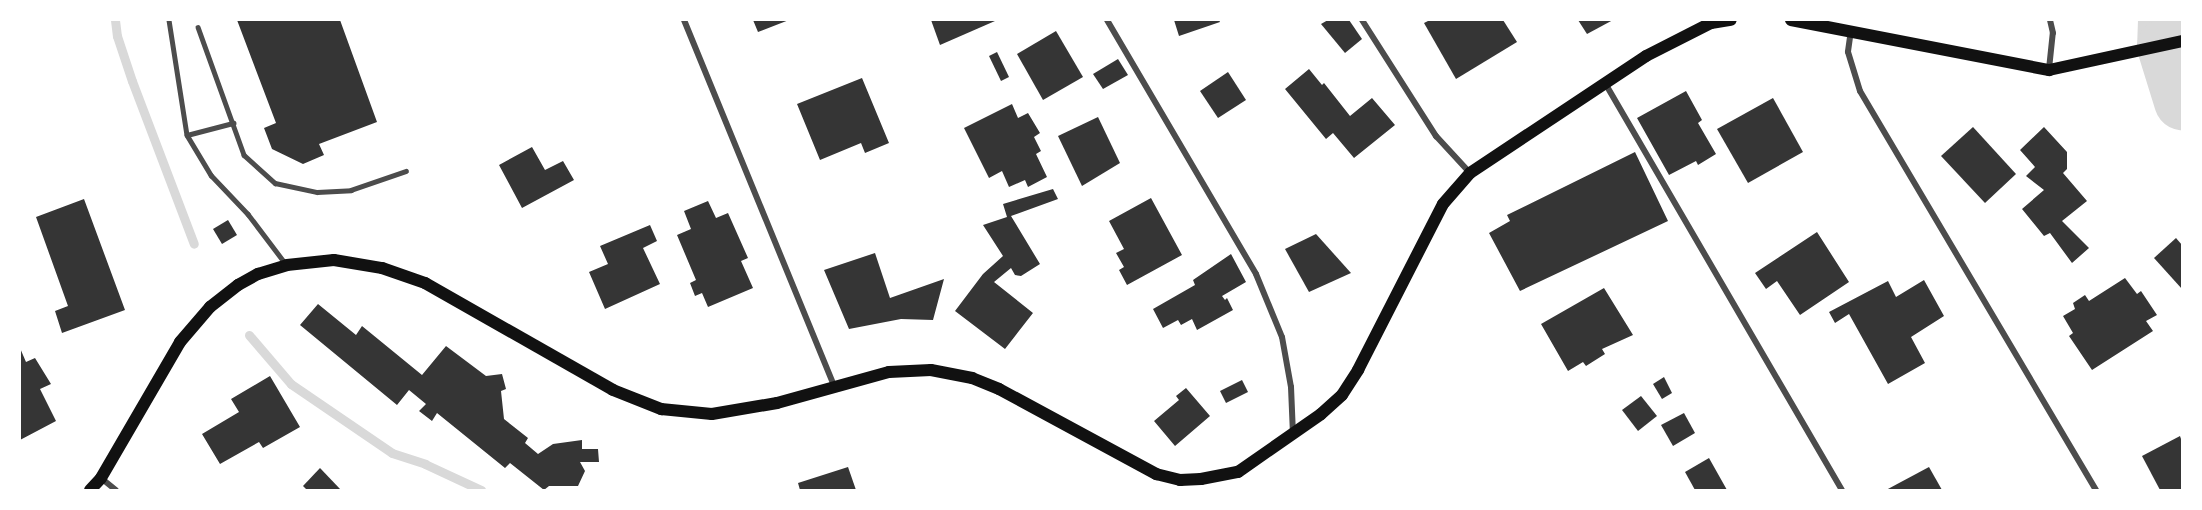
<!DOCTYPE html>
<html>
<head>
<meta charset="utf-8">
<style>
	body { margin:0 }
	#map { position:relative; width:2202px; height:510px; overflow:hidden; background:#fff; font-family:"Varela Round",sans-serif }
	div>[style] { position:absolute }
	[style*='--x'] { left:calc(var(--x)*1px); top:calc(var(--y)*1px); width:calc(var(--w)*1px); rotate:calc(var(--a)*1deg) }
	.stream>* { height:9px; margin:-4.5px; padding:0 4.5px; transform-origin:4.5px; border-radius:4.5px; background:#d9d9d9 }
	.river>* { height:57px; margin:-28.5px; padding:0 28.5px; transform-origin:28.5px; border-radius:28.5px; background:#d9d9d9 }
	.building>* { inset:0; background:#353535 }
	.service>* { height:4.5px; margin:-2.25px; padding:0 2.25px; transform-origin:2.25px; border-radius:2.25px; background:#4c4c4c }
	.minor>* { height:6px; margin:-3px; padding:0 3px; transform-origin:3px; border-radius:3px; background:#4c4c4c }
	.secondary>* { height:12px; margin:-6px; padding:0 6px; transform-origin:6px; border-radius:6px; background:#111 }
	span { translate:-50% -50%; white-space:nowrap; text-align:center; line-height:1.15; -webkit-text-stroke:5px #fff; paint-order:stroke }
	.frame { position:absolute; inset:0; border:21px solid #fff; pointer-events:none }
</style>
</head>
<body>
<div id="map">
	<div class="stream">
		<i style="--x:115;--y:20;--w:16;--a:83"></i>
		<i style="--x:117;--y:36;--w:47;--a:71.6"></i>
		<i style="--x:132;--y:81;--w:174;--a:69.2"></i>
		<i style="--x:249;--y:335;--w:65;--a:49.4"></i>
		<i style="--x:291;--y:384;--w:122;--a:34.3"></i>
		<i style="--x:392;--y:453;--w:35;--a:18"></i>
		<i style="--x:425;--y:464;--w:62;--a:24.9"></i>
	</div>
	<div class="river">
		<i style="--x:2166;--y:20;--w:26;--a:92"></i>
		<i style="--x:2165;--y:46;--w:58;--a:72.8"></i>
	</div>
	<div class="building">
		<i style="clip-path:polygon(237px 20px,340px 20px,377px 122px,319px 144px,324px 155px,303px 164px,272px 149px,264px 128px,276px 123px)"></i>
		<i style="clip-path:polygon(753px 20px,789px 20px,758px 32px)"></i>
		<i style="clip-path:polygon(931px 20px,994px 20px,995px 21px,940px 45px)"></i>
		<i style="clip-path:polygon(1174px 20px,1219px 20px,1220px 22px,1179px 36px)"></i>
		<i style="clip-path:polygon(1328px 20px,1349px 20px,1362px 39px,1345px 53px,1321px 24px)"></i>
		<i style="clip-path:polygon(1430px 20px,1503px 20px,1517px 42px,1456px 79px,1424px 23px)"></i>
		<i style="clip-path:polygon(1578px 20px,1613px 20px,1587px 34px)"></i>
		<i style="clip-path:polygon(1056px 31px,1083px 77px,1043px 100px,1017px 54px)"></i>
		<i style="clip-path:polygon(997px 52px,1009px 77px,1001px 81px,989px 56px)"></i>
		<i style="clip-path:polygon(1118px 59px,1128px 75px,1103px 89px,1093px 74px)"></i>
		<i style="clip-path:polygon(1309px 69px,1322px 85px,1324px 83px,1350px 116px,1372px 98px,1395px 125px,1354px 158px,1333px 133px,1326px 139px,1285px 89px)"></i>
		<i style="clip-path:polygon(1228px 72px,1246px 100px,1218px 118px,1200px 91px)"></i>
		<i style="clip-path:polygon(862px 78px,889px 143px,865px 153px,861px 143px,820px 160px,797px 104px)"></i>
		<i style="clip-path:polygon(1686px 91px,1702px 120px,1698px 123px,1716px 154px,1698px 165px,1696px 161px,1669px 175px,1637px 118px)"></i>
		<i style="clip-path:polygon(1773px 98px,1803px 152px,1748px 183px,1717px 129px)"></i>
		<i style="clip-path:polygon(1012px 104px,1018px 118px,1028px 113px,1040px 133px,1034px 137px,1041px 151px,1036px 154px,1047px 177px,1028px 187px,1025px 180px,1009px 187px,1002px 171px,989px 178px,964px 128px)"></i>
		<i style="clip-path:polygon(1098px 117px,1120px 163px,1082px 186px,1058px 136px)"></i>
		<i style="clip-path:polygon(1973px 127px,2016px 174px,1985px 203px,1941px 156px)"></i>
		<i style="clip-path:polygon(2044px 127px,2067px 152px,2067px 169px,2063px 173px,2087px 201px,2062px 221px,2089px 248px,2072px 263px,2050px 233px,2044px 236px,2022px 209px,2044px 190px,2026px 176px,2035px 167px,2020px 150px)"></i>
		<i style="clip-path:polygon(532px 147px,545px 170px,563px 161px,574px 180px,522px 208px,499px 165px)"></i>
		<i style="clip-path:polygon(1635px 152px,1668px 221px,1520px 291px,1489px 233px,1510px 221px,1507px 215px)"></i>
		<i style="clip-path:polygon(1053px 189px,1058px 199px,1011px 216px,1040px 264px,1021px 276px,1015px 275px,1011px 268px,994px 282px,1033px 313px,1005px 349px,955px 311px,983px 274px,1003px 256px,983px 225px,1007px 217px,1003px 204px)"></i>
		<i style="clip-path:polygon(1151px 198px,1182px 255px,1127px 285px,1119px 270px,1124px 267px,1116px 253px,1124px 249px,1109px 221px)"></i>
		<i style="clip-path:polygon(84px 199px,125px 310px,62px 333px,55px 311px,68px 306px,36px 217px)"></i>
		<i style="clip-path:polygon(708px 201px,716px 218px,728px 213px,748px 258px,741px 261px,753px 288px,708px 307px,702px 293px,695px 296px,690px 283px,696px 280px,677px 235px,691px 229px,684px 211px)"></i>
		<i style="clip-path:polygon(228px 220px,237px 235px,222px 244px,213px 229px)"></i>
		<i style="clip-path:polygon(650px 225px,657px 241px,643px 248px,660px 284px,605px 309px,589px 272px,608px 264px,600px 246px)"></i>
		<i style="clip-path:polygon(1817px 232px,1849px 282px,1800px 315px,1777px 281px,1766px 289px,1755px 273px)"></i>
		<i style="clip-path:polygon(1316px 234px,1351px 273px,1309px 292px,1285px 249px)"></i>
		<i style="clip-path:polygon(2176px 238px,2182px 245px,2182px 289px,2154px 258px)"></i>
		<i style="clip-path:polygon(875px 253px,890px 298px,944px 279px,933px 320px,901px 319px,849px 329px,824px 270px)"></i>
		<i style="clip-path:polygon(1231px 254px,1246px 282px,1222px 296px,1225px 300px,1227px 298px,1233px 310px,1197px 330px,1192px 319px,1181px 325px,1178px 320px,1163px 328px,1153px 309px,1195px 285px,1193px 280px)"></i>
		<i style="clip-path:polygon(2125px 278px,2137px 294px,2141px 291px,2157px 315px,2146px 321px,2153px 331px,2092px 370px,2069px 336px,2073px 333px,2063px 316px,2075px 309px,2073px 303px,2085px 295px,2089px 301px)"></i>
		<i style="clip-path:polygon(1924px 280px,1944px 316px,1911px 337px,1925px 363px,1888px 384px,1849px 314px,1835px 323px,1829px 312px,1888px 281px,1896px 297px)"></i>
		<i style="clip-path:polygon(1604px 288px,1633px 335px,1602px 349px,1605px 354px,1586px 366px,1583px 362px,1568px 371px,1541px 324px)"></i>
		<i style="clip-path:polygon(318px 304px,356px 335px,362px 326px,422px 375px,446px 346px,486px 376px,502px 374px,506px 389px,501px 391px,504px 419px,528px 438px,525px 443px,538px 454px,553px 444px,582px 440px,582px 449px,598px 449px,599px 462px,580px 462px,585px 471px,578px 486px,549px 486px,544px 490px,510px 463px,505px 468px,437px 413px,432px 421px,419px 411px,426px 404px,409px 390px,397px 405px,300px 325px)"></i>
		<i style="clip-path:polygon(20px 348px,26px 362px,35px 358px,51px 384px,40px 389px,56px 421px,20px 440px)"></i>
		<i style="clip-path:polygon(270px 376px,300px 427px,263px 448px,259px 442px,220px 464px,202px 434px,239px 412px,231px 399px)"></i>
		<i style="clip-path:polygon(1664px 377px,1672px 393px,1662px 399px,1653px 384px)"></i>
		<i style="clip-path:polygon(1242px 380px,1248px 392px,1226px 403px,1220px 391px)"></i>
		<i style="clip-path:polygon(1186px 388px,1210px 416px,1175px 446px,1154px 421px,1179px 400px,1176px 396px)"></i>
		<i style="clip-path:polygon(1641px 396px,1657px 416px,1638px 431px,1622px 410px)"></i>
		<i style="clip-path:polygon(1684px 413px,1695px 433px,1673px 446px,1661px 425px)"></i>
		<i style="clip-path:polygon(2180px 436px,2182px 442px,2182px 490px,2160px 490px,2142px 456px)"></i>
		<i style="clip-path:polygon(1709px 458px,1727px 490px,1695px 490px,1685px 472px)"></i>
		<i style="clip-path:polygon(848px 467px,856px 490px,800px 490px,798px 483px)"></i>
		<i style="clip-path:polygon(1929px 467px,1942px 490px,1886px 490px)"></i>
		<i style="clip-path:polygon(320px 468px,341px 490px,307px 490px,303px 486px)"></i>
	</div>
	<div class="service">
		<i style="--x:169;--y:20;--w:116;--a:81.1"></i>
		<i style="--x:187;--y:135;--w:47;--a:59"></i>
		<i style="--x:211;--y:175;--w:54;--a:46.5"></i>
		<i style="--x:248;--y:214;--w:61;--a:52.9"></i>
		<i style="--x:198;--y:27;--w:136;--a:70.2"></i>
		<i style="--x:244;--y:155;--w:42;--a:42.1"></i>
		<i style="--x:275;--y:183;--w:43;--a:12.1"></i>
		<i style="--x:317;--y:192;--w:34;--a:-3"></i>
		<i style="--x:351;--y:190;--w:58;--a:-19.1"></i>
		<i style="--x:187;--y:135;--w:48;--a:-14.6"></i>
	</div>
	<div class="minor">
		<i style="--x:684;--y:20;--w:398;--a:67.7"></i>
		<i style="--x:1107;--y:20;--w:294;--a:59.6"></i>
		<i style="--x:1256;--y:274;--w:68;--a:67.6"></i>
		<i style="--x:1282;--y:337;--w:51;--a:79.8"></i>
		<i style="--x:1291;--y:387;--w:47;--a:87.6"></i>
		<i style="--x:1362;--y:20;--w:138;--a:57.5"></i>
		<i style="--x:1436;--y:136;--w:50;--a:47.4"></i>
		<i style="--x:1851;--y:30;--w:22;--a:98"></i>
		<i style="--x:1848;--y:52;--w:41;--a:72.9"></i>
		<i style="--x:1860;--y:91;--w:464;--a:59.4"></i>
		<i style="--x:2049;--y:69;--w:36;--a:-84"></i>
		<i style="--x:2053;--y:33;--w:13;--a:-103"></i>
		<i style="--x:1605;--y:83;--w:471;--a:59.8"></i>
		<i style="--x:101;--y:478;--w:19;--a:39"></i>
	</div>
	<div class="secondary">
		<i style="--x:1791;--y:20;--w:263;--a:11"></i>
		<i style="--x:2049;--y:70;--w:136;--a:-12.3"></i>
		<i style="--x:90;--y:490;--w:16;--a:-47"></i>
		<i style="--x:101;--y:478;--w:157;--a:-59.8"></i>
		<i style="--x:180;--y:342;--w:46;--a:-49.4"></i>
		<i style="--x:210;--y:307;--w:36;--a:-38"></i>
		<i style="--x:238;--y:285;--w:23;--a:-29"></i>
		<i style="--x:258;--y:274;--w:30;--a:-17"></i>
		<i style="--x:287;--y:265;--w:47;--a:-6.1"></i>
		<i style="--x:334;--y:260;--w:49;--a:9.5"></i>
		<i style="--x:382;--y:268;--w:46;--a:19.2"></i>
		<i style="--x:425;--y:283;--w:216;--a:29.6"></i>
		<i style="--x:613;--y:390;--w:52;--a:21.6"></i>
		<i style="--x:661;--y:409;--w:51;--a:5.6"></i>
		<i style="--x:712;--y:414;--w:66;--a:-9.6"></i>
		<i style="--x:777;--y:403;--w:116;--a:-15.5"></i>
		<i style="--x:889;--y:372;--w:42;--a:-2.7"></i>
		<i style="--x:931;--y:370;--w:42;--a:11"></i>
		<i style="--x:972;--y:378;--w:29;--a:22"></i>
		<i style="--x:999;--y:389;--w:179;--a:28.4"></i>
		<i style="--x:1156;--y:474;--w:25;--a:14"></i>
		<i style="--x:1180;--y:480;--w:21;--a:-3"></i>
		<i style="--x:1201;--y:479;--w:38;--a:-11"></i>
		<i style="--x:1238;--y:472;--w:101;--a:-34.9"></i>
		<i style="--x:1321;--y:414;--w:28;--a:-42"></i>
		<i style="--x:1342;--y:395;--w:30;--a:-57"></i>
		<i style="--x:1358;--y:370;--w:186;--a:-62.9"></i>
		<i style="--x:1443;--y:204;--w:41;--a:-48.9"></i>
		<i style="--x:1470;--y:173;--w:211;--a:-33.6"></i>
		<i style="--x:1646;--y:56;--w:73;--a:-26.9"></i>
		<i style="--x:1711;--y:23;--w:20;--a:-9"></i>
	</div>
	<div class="frame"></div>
</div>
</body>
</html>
